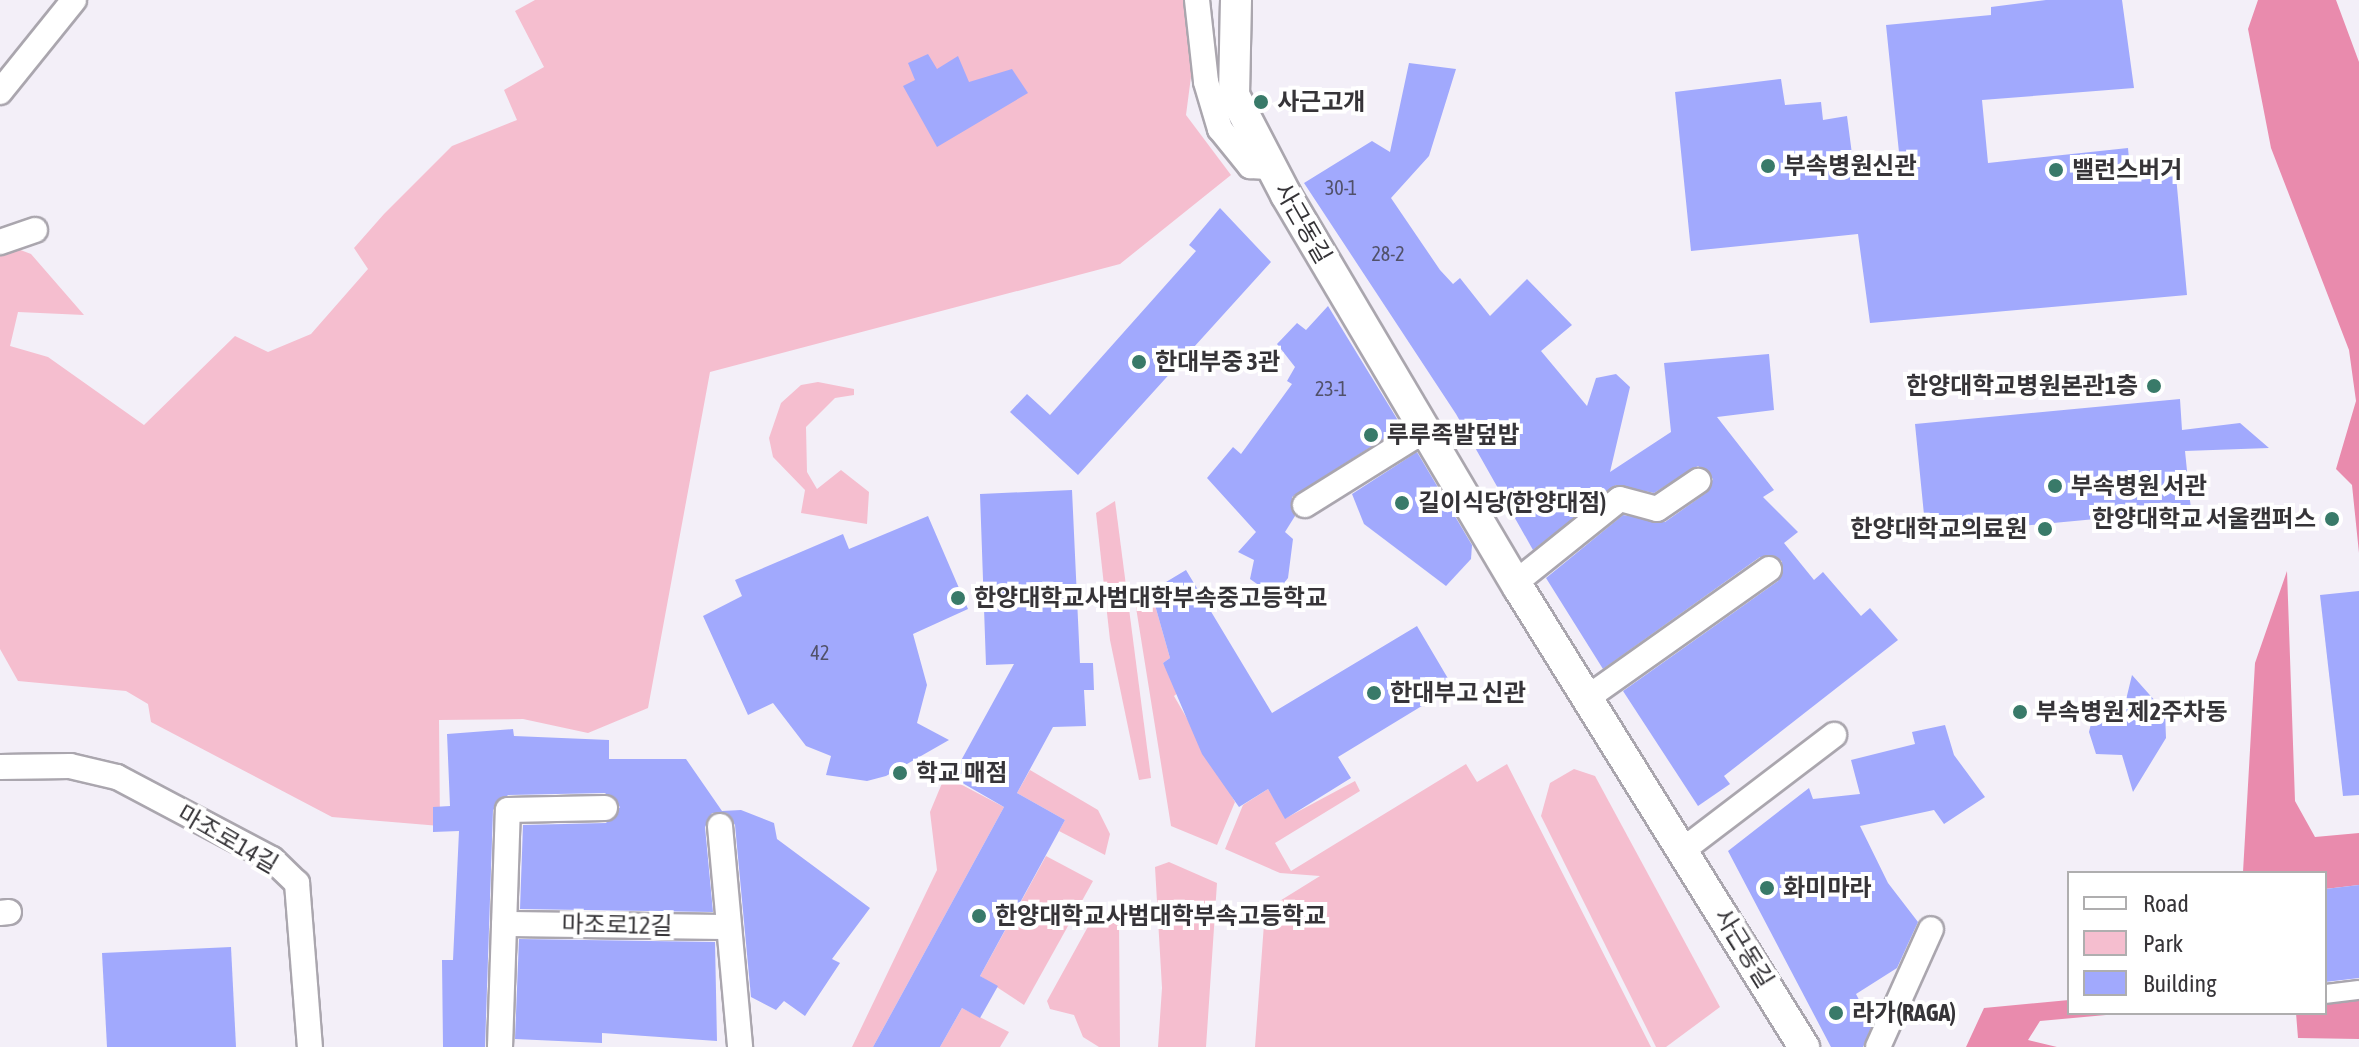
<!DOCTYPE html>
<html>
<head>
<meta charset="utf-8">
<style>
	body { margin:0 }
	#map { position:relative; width:2359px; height:1047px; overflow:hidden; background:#f3eff8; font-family:"Asap Condensed","Noto Sans KR",sans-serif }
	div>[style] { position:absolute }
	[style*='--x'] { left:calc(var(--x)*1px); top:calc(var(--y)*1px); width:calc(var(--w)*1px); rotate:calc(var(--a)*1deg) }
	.green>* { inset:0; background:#f5becf }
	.forest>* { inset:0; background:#e98bad }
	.building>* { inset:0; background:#a1a9fd }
	.roads { filter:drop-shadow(2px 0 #aaa6ae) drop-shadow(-2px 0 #aaa6ae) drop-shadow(0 2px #aaa6ae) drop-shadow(0 -2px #aaa6ae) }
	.pedestrian>* { height:18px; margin:-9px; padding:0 9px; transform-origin:9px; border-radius:9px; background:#fff }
	.minor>* { height:24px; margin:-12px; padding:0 12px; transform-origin:12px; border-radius:12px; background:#fff }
	.tertiary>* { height:30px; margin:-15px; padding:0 15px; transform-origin:15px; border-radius:15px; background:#fff }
	.dots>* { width:22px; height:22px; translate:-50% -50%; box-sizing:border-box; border:4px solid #fff; border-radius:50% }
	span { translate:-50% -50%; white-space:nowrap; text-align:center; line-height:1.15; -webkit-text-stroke:8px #fff; paint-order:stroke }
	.number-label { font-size:20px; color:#515169 }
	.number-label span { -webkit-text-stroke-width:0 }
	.poi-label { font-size:24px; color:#363438; font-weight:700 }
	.left { translate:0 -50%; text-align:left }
	.right { translate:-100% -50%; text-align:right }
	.street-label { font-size:24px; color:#363438 }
	.legend { position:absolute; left:2067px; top:871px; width:260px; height:144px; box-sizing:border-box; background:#fff; border:2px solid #afaeaf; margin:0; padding:10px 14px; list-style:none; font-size:24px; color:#363438 }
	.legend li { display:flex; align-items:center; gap:16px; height:40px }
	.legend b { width:40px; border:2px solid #afaeaf }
</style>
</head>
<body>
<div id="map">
	<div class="green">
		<i style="clip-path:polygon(535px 0,1201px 0,1186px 115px,1231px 175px,1120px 264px,710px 372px,648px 708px,588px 733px,523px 719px,439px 720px,440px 826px,332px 817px,151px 722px,148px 704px,126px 691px,18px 681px,0 649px,0 251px,10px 246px,31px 254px,84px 315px,18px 312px,10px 346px,48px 357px,144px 425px,235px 336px,268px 352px,311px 334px,368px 269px,354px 248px,384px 214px,452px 146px,517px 120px,504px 90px,544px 67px,515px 11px)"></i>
		<i style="clip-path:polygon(818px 382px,854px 389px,854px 395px,835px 398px,806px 427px,807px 472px,817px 489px,841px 470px,869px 492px,867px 524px,801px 513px,805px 490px,773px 457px,769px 438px,781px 403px,801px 385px)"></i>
		<i style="clip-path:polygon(1115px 501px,1151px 778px,1139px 780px,1110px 640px,1096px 513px)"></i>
		<i style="clip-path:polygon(1151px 591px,1170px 658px,1163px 663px,1179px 692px,1174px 696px,1235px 802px,1217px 845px,1171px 826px,1134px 595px)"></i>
		<i style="clip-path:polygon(1466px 764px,1477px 782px,1507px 764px,1651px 1047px,1255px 1047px,1265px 910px,1320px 876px,1280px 873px,1225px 849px,1243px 805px,1268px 789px,1286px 818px,1355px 781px,1360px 791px,1275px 843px,1291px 871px)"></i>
		<i style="clip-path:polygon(1574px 769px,1595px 776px,1720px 1007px,1666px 1047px,1656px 1047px,1541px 816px,1550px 783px)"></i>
		<i style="clip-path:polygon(1030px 770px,1098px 810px,1110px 834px,1105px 855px,1059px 831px,1065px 820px,1017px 793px)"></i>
		<i style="clip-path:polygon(945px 776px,1004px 807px,873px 1047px,852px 1047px,937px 870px,930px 812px)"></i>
		<i style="clip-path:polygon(1046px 856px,1093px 881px,1024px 1005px,980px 976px)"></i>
		<i style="clip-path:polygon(1169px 862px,1217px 883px,1206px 1047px,1158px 1047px,1162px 988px,1155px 867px)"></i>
		<i style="clip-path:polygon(1103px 916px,1119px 919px,1120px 1047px,1099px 1047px,1083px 1037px,1074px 1015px,1050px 1009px,1047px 1001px,1090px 923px)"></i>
		<i style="clip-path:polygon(962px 1008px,1009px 1032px,1000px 1047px,940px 1047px)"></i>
	</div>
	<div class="forest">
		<i style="clip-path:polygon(2258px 0,2336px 0,2359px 62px,2359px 553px,2352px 485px,2336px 469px,2356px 401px,2349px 350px,2271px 148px,2248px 29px)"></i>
		<i style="clip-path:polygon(2287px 571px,2295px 801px,2315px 837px,2359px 833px,2359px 885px,2325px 889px,2325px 873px,2243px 872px,2255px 663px)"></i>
		<i style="clip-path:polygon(2359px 990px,2359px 1039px,2298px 1038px,2296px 1013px,2325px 1013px,2325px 994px)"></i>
		<i style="clip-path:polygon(2069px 1000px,2069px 1013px,2128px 1013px,2040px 1021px,2028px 1040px,2057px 1047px,1966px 1047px,1984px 1008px)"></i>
	</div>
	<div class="building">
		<i style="clip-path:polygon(2046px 0,2122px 0,2134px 88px,1982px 100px,1988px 163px,2128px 148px,2131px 181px,2176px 176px,2187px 295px,1870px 323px,1858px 234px,1691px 251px,1675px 92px,1781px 79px,1785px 105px,1821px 102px,1823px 120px,1847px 116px,1855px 177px,1901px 172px,1886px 25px,1991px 15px,1991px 7px)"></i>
		<i style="clip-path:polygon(928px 54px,937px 69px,958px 56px,969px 82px,1012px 69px,1028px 93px,937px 147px,903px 86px,915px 80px,908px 63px)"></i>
		<i style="clip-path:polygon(1409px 63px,1456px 69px,1429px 156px,1391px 198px,1440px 270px,1453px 284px,1460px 278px,1490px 316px,1527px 279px,1572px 325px,1541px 351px,1587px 406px,1596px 378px,1616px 374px,1630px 387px,1610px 472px,1671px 432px,1664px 363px,1769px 354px,1774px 410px,1717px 417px,1774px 490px,1763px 497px,1798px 532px,1784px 543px,1814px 580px,1823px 572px,1861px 616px,1870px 608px,1898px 640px,1724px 776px,1730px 784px,1698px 806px,1623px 691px,1778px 581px,1782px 561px,1760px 557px,1603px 669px,1546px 578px,1623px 515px,1665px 522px,1706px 493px,1713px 479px,1698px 466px,1654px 493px,1616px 485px,1533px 550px,1456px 414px,1304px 183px,1372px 141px,1390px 152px)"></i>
		<i style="clip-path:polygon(1220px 208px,1271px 262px,1078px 475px,1010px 412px,1027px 394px,1050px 415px,1196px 251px,1189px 245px)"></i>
		<i style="clip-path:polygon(1328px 306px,1402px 427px,1292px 497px,1295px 516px,1285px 532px,1293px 539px,1288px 578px,1274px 596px,1250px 579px,1254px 560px,1238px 552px,1256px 532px,1207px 478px,1233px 447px,1241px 454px,1292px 384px,1287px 381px,1295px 367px,1277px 344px,1297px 323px,1306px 330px)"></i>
		<i style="clip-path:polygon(2180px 399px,2182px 430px,2240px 423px,2269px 448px,2185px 451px,2191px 510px,1926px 535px,1915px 424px)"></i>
		<i style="clip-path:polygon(1417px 452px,1472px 545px,1471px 559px,1446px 586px,1364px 524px,1352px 494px)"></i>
		<i style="clip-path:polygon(1072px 490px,1080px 663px,1093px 663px,1094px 690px,1084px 690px,1086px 726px,1053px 727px,1017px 793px,1065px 820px,980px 976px,998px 986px,980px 1018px,962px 1008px,940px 1047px,873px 1047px,1004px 807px,952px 777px,1014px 664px,986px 665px,980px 494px)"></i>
		<i style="clip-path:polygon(928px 516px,968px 609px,913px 634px,927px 685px,917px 723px,949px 740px,886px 776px,867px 781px,826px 775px,831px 756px,806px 746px,773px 703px,748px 715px,703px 616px,742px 596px,735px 580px,843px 534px,849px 549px)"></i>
		<i style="clip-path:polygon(1186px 570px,1272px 713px,1417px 626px,1453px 687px,1338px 757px,1351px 778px,1285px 819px,1268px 789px,1239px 807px,1202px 754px,1163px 663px,1170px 658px,1151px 591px)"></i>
		<i style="clip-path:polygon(2359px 591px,2359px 795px,2343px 796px,2320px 595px)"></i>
		<i style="clip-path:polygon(2132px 675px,2165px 712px,2166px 738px,2133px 792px,2122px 755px,2096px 754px,2089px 732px,2095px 707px,2125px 704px)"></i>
		<i style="clip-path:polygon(1945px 725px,1954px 755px,1985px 797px,1944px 824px,1934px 810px,1860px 826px,1888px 883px,1918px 922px,1897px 968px,1856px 994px,1872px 1025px,1863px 1047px,1831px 1047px,1728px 851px,1809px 788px,1813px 799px,1860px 794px,1851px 760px,1915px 744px,1912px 732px)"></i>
		<i style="clip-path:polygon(513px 729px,514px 736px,609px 740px,609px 759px,686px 759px,722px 811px,741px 810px,774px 823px,777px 839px,870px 908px,832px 959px,840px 963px,805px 1016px,784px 1001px,776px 1010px,751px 997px,735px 825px,727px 813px,712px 813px,705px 827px,713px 912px,520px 909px,523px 825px,606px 823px,620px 807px,605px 793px,508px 795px,493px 810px,485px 1047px,443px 1047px,442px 960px,453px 960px,459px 831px,433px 832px,433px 807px,450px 806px,447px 734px)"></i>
		<i style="clip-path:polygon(2359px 885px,2359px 978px,2325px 982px,2325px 889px)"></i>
		<i style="clip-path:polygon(519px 939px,715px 942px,717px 1041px,602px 1033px,602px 1043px,515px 1039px)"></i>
		<i style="clip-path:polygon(231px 947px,236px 1047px,107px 1047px,102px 953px)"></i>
	</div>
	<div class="roads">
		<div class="pedestrian">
			<i style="--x:2325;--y:994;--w:34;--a:-7"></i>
		</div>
		<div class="minor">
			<i style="--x:1197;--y:0;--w:82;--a:83.7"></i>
			<i style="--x:1206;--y:82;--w:49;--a:73.4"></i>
			<i style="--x:1220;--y:129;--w:48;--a:51"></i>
			<i style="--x:1250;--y:166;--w:22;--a:3"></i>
			<i style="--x:0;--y:92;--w:118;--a:-51.2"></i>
			<i style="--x:0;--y:242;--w:37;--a:-19"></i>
			<i style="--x:1305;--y:505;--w:142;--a:-32"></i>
			<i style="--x:1515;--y:583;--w:134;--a:-38.7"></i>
			<i style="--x:1620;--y:499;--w:38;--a:15"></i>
			<i style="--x:1657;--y:509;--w:50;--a:-34.3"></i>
			<i style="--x:1587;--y:698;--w:223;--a:-35.3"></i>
			<i style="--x:0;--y:767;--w:70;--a:-0.8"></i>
			<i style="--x:70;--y:766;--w:48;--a:13.2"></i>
			<i style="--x:117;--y:777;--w:175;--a:27.9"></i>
			<i style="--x:272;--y:859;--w:35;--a:44"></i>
			<i style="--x:297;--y:883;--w:165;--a:85.5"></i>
			<i style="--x:720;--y:826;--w:222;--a:84.8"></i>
			<i style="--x:1683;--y:850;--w:190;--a:-37.3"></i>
			<i style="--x:0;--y:913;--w:9;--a:-6"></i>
			<i style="--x:504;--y:924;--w:225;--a:0.8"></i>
			<i style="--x:500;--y:1047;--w:237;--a:-88.1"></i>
			<i style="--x:508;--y:810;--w:97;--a:-1.2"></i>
			<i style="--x:1878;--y:1047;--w:129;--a:-65.8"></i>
		</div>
		<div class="tertiary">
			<i style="--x:1236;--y:0;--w:95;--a:91.2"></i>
			<i style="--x:1234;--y:95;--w:113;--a:62.5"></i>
			<i style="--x:1286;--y:195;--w:456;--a:59.4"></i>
			<i style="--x:1518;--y:587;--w:542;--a:58.13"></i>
		</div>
	</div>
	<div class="dots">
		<i style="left:1261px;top:102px;background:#397a69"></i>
		<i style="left:1768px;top:166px;background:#397a69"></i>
		<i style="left:2056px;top:170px;background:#397a69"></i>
		<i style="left:1139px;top:362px;background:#397a69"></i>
		<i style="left:2154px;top:386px;background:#397a69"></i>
		<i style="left:1371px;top:435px;background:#397a69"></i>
		<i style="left:2055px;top:486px;background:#397a69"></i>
		<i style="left:1402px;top:503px;background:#397a69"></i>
		<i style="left:2332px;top:519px;background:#397a69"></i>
		<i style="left:2045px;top:529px;background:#397a69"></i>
		<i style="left:958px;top:598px;background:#397a69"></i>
		<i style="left:1374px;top:693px;background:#397a69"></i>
		<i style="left:2020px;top:712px;background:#397a69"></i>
		<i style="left:900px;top:773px;background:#397a69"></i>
		<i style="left:1767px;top:888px;background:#397a69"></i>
		<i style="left:979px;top:916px;background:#397a69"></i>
		<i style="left:1836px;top:1013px;background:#397a69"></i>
	</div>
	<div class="number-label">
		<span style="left:1341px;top:187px">30-1</span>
		<span style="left:1388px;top:253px">28-2</span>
		<span style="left:1331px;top:388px">23-1</span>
		<span style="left:820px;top:652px">42</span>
	</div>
	<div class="poi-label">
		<span class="left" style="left:1277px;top:102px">사근고개</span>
		<span class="left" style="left:1784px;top:166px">부속병원신관</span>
		<span class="left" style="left:2072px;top:170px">밸런스버거</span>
		<span class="left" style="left:1155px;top:362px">한대부중 3관</span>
		<span class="right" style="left:2138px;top:386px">한양대학교병원본관1층</span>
		<span class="left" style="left:1387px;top:435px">루루족발덮밥</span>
		<span class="left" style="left:2071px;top:486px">부속병원 서관</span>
		<span class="left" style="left:1418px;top:503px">길이식당(한양대점)</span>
		<span class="right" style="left:2316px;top:519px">한양대학교 서울캠퍼스</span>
		<span class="right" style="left:2027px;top:529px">한양대학교의료원</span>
		<span class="left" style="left:974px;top:598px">한양대학교사범대학부속중고등학교</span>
		<span class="left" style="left:1390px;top:693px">한대부고 신관</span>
		<span class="left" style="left:2036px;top:712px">부속병원 제2주차동</span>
		<span class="left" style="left:916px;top:773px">학교 매점</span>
		<span class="left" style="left:1783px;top:888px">화미마라</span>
		<span class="left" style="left:995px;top:916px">한양대학교사범대학부속고등학교</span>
		<span class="left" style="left:1852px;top:1013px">라가(RAGA)</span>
	</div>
	<div class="street-label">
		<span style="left:1303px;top:223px;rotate:60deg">사근동길</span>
		<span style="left:228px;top:839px;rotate:30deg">마조로14길</span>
		<span style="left:617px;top:925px;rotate:1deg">마조로12길</span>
		<span style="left:1744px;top:948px;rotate:58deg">사근동길</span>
	</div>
	<ul class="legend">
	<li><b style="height:10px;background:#fff"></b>Road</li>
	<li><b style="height:22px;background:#f5becf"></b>Park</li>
	<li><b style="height:22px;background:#a1a9fd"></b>Building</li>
	</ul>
</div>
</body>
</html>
